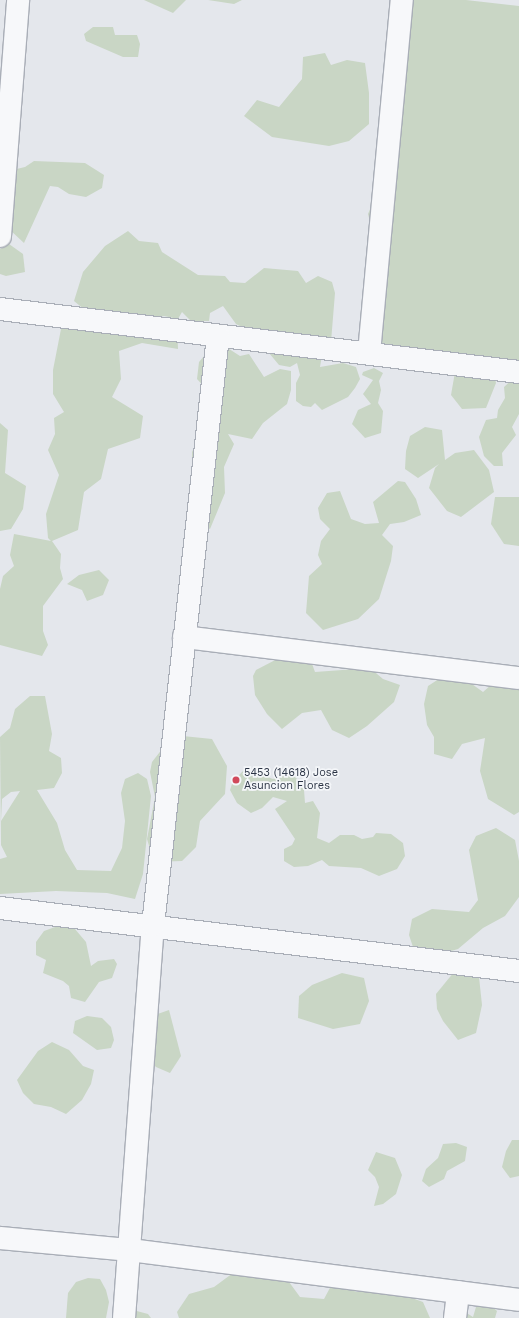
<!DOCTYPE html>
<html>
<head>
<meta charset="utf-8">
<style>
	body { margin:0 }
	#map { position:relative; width:519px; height:1318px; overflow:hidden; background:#e4e7ec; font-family:"Work Sans",sans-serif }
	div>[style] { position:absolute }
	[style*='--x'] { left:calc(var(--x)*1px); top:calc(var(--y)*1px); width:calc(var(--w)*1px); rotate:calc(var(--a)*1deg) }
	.green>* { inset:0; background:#c9d6c5 }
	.roads { filter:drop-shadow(1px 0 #a9aeb7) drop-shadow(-1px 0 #a9aeb7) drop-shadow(0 1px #a9aeb7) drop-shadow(0 -1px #a9aeb7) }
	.minor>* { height:22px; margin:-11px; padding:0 11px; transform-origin:11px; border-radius:11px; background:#f7f8fa }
	.dots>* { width:11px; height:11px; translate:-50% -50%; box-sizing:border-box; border:2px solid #f4f6f9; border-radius:50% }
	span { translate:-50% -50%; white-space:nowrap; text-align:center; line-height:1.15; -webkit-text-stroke:3.5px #f4f6f9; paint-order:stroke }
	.poi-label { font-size:11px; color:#2b3445 }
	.left { translate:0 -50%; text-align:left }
</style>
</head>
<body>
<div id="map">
	<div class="green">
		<i style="clip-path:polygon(144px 0,186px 0,173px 13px)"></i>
		<i style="clip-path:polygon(208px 0,242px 0,234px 4px)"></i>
		<i style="clip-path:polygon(402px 0,466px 0,519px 6px,519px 362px,382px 346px,382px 269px,368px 214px,381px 183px)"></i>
		<i style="clip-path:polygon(93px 27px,113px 27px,115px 35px,137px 35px,140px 44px,138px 57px,123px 57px,86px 41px,84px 34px)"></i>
		<i style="clip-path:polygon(325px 53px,331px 65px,347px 60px,365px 63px,369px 93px,369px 124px,349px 141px,329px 146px,272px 137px,244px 116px,257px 100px,279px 107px,302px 79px,303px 57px)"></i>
		<i style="clip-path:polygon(34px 161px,85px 163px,104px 175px,102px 188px,86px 197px,69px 194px,58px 187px,50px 186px,24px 243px,9px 229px,0 173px,25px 167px)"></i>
		<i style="clip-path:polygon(128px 231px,139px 241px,158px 243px,162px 252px,198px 275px,225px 276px,230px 282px,245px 283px,264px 268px,298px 271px,306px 283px,318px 276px,332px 282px,335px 293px,331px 342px,322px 355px,320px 367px,343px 363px,356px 367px,360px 379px,355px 388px,348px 397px,322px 410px,315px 403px,311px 407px,303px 406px,296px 401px,296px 383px,300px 375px,297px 363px,290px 367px,279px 365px,269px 353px,271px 342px,236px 324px,223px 306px,210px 313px,209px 321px,191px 321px,182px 312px,178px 319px,164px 316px,149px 320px,91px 315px,74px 301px,83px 272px,105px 246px)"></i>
		<i style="clip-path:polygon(9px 244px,23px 254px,25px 272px,6px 276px,0 274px,0 249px)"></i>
		<i style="clip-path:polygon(78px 322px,177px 327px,178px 349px,142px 343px,119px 351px,121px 379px,112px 397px,143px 416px,140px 438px,108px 449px,101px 479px,84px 492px,78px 530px,52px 541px,61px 554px,60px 568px,63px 579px,43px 606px,43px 631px,48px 645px,42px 656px,0 645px,0 589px,3px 576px,14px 566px,10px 555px,14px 534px,51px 541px,48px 538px,46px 514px,59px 475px,48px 450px,55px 434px,54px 418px,64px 412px,53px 394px,53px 370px,61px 329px)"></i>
		<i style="clip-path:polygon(226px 347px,240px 356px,249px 354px,264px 377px,280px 369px,291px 371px,291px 390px,287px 404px,263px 423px,252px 439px,228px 434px,234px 444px,224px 467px,225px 493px,210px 529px,192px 519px,192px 452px,198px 439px,208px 391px,197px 379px,199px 362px,211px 348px)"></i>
		<i style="clip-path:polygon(492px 366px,496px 383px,486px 408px,462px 409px,451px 395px,455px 372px)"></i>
		<i style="clip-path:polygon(374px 368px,383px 373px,379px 381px,381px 390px,378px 403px,383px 411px,381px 433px,365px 438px,352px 424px,358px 410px,371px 404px,363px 394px,373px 380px,362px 375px,363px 372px)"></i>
		<i style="clip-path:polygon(519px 373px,519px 414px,512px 427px,516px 435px,502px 453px,503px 466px,494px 466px,484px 456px,479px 437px,486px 420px,497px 418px,498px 410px,505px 398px,504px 387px)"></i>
		<i style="clip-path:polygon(0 423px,8px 430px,5px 473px,26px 486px,23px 509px,11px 529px,0 531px)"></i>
		<i style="clip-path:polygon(425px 427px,442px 430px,445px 460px,455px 453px,474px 450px,489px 470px,494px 492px,461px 517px,447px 511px,429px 488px,435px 468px,439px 464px,418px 478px,405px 469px,406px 451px,410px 436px)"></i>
		<i style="clip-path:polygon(398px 481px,405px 482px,416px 499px,421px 515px,404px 522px,390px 524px,382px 535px,393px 546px,391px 561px,379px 599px,358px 619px,323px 630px,306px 613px,309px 576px,322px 564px,318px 555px,321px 541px,330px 529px,320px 519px,318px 508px,327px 493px,340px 491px,351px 519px,365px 524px,379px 523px,373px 502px)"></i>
		<i style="clip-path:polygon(495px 497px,519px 497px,519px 546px,504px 544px,491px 524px)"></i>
		<i style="clip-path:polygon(99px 570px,109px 580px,103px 595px,87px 601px,82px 590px,67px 584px,79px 575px)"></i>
		<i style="clip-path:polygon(281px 657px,311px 661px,315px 672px,370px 668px,383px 679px,400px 685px,394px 702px,367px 726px,349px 738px,332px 730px,321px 710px,302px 713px,282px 729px,267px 714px,255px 695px,253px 676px,256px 670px)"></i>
		<i style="clip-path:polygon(445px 675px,465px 679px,483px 692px,491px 685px,519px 685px,519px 812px,514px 815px,488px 799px,480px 771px,485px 738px,462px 744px,452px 759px,434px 754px,434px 737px,427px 725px,424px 704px,428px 686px)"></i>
		<i style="clip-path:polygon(evenodd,30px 696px,45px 696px,52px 734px,49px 751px,61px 758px,62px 773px,54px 788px,37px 790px,57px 823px,65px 850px,77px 870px,111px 871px,122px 848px,125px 821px,121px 793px,125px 779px,138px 773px,147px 779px,151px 796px,143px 874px,135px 899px,107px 893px,56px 891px,0 894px,0 859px,7px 857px,1px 845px,0 737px,10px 728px,15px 709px,30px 696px,20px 791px,1px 821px,2px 799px,11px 792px,20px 791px)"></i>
		<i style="clip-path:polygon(173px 735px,212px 739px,227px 766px,225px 794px,200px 821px,196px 847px,182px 861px,154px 862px,147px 839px,155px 797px,150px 772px,152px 762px)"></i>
		<i style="clip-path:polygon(245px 769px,273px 779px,293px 773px,304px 790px,305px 803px,313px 801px,320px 813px,317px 838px,329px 843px,340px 835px,354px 835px,362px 839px,373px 837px,376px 833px,391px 834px,403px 843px,405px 856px,397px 869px,379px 876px,361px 868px,329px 866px,322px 860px,308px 866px,294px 867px,284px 861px,284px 849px,292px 845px,295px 839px,275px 809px,287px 801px,273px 797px,262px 808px,251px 813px,237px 803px,230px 790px,233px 781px)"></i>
		<i style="clip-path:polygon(496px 828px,515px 840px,519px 861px,519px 897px,505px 916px,483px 928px,458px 949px,434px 956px,413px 947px,409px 935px,412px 919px,432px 909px,469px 912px,478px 900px,469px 850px,476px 836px)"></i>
		<i style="clip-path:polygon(69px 922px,86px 942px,91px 966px,98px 961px,114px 959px,117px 964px,112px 978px,99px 982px,85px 1002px,71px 998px,69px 986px,63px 981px,43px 973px,46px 960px,36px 955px,36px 942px,44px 931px)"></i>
		<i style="clip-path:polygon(454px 972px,479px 977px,482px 1005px,476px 1033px,458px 1040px,443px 1021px,437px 1009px,436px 994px)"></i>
		<i style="clip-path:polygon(342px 973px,364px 978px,369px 1001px,360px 1024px,333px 1029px,298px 1018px,299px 996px,312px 985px)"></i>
		<i style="clip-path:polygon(169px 1010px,181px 1056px,170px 1073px,156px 1067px,148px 1059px,149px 1017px)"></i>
		<i style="clip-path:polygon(87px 1016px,102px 1018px,111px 1027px,114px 1040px,111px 1048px,97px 1050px,73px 1033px,75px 1021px)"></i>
		<i style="clip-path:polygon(52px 1042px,69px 1050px,83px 1066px,94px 1070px,91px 1084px,82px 1100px,66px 1114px,51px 1107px,34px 1104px,23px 1093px,17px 1080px,38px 1051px)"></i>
		<i style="clip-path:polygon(512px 1140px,519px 1140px,519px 1176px,510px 1178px,502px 1167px,506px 1151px)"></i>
		<i style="clip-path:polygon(456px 1143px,467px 1147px,465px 1161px,447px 1171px,444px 1179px,429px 1187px,422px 1181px,426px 1169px,438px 1158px,443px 1144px)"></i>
		<i style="clip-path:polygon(376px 1152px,395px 1158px,402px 1175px,396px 1194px,383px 1204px,374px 1206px,379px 1187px,375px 1177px,368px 1170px)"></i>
		<i style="clip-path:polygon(281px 1271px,300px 1297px,324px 1299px,332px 1284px,357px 1292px,395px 1292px,423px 1302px,430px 1318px,179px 1318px,177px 1312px,189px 1294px,214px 1287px,233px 1273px)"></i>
		<i style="clip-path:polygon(88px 1278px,100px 1279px,106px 1290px,109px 1302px,106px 1318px,66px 1318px,68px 1293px,76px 1282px)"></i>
		<i style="clip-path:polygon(485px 1300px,497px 1311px,495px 1318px,457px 1318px,465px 1312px,473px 1317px,476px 1307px)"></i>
		<i style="clip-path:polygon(133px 1310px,148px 1314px,151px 1318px,130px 1318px)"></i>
	</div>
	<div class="roads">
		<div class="minor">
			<i style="--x:0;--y:236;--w:237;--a:-85.6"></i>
			<i style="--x:0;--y:309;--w:523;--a:6.92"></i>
			<i style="--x:369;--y:353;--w:355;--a:-84.7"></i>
			<i style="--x:184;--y:637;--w:337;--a:7"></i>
			<i style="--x:0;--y:908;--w:523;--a:6.92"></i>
			<i style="--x:0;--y:1238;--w:131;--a:5.3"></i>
			<i style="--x:130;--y:1250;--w:392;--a:7.3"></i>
			<i style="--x:124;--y:1318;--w:394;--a:-85.8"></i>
			<i style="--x:153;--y:925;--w:593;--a:-83.7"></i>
			<i style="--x:455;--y:1318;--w:26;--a:-83"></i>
		</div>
	</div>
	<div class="dots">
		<i style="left:236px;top:780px;background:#d1495b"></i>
	</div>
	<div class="poi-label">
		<span class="left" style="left:244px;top:780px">5453 (14618) Jose<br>Asuncion Flores</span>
	</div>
</div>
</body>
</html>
